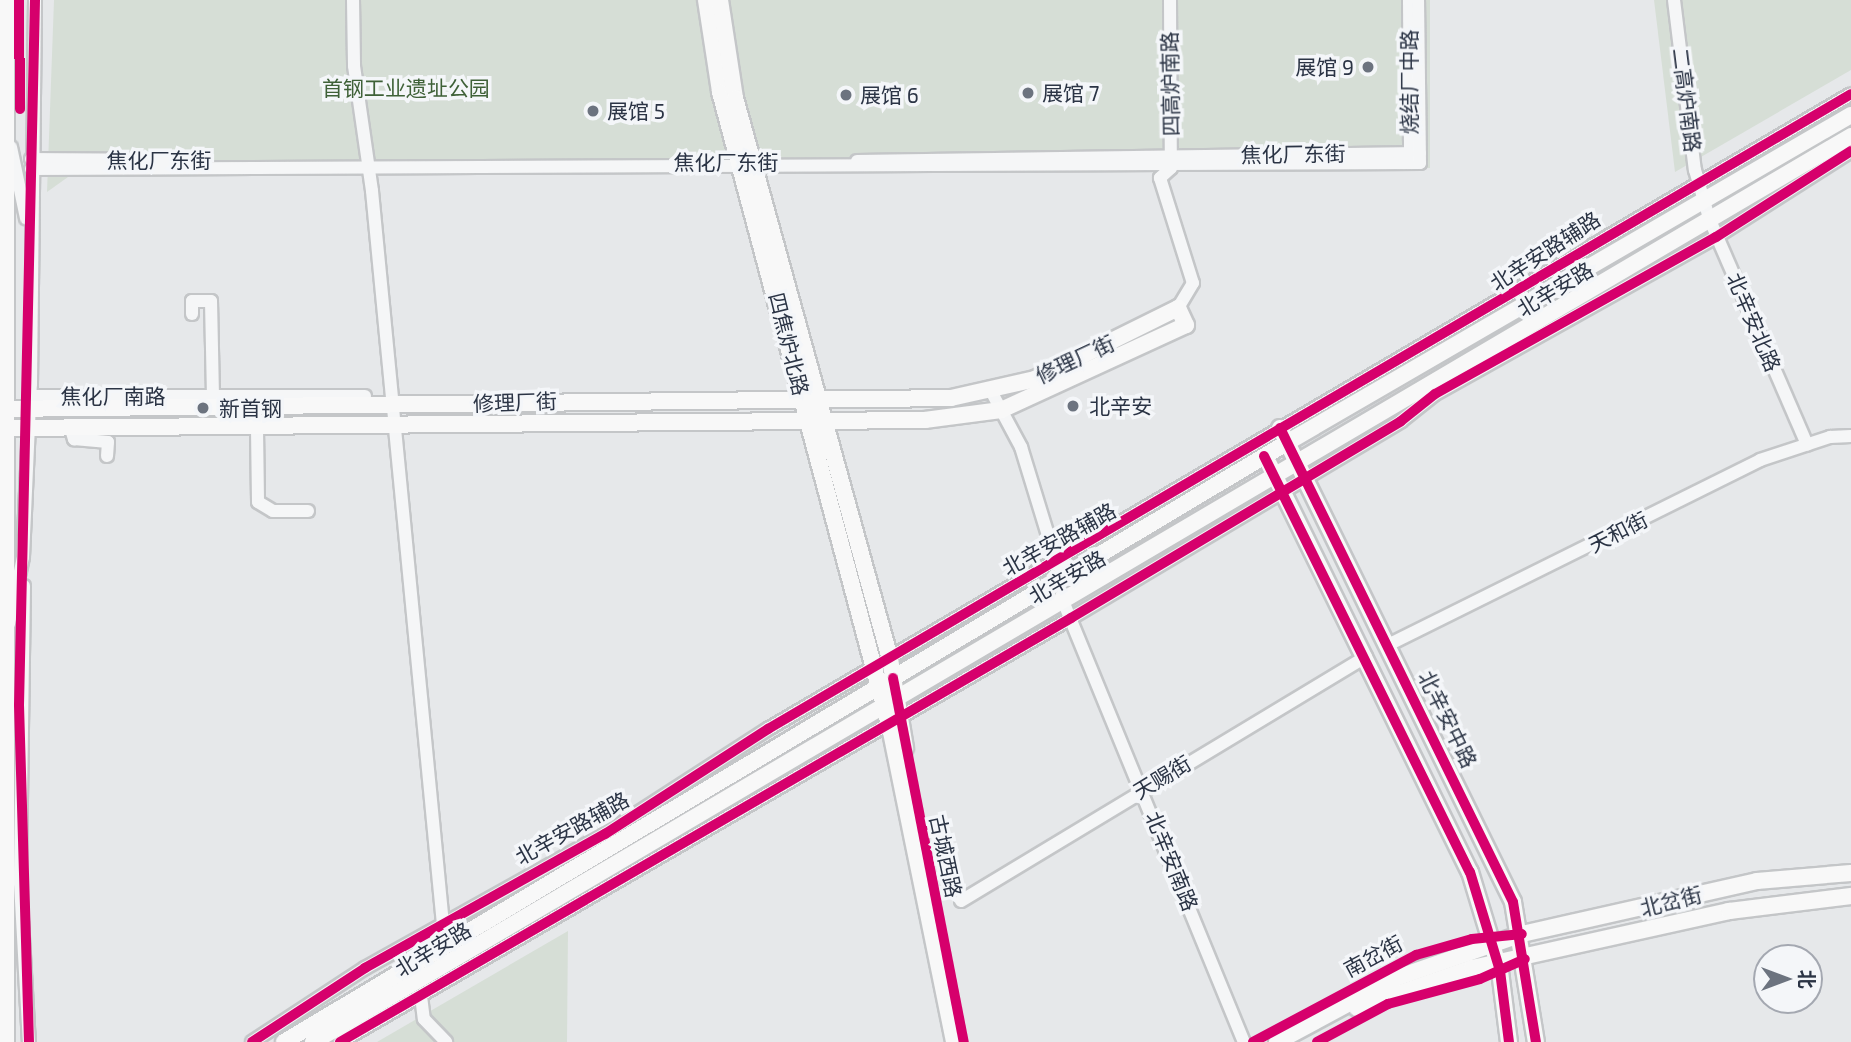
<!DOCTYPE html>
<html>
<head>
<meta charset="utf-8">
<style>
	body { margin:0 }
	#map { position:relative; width:1851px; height:1042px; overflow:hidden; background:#e6e8ea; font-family:"Exo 2","Noto Sans SC",sans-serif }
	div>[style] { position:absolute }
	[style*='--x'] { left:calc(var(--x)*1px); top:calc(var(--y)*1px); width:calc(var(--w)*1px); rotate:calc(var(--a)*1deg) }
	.green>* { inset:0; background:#d6ded6 }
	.roads { filter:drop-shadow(2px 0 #c4c6c8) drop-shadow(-2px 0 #c4c6c8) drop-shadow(0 2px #c4c6c8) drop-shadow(0 -2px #c4c6c8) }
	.minor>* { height:12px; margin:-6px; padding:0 6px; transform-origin:6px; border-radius:6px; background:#f5f6f7 }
	.major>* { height:16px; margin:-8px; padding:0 8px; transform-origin:8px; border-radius:8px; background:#f8f8f8 }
	.cycleway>* { height:10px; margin:-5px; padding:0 5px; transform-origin:5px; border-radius:5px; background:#d6006c }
	.dots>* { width:19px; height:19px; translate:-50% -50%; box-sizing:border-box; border:4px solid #f4f6f9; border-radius:50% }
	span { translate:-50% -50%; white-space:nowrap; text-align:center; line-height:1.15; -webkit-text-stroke:7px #f4f6f9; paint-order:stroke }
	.poi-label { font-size:21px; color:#2b3445 }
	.right { translate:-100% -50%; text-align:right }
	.left { translate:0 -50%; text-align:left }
	.street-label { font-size:21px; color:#2b3445 }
	.park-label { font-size:21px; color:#3f6138 }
	.north { position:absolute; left:1753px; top:944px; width:70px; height:70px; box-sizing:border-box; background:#f4f6f9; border:2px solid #a4a8b1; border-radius:50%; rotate:90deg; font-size:19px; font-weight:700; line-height:28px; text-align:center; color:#2b3445 }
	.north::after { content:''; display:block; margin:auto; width:24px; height:32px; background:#6c737f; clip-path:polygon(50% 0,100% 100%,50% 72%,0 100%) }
</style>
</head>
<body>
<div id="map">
	<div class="green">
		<i style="clip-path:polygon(54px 0,1430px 0,1430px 168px,68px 177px,47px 192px)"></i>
		<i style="clip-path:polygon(1654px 0,1851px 0,1851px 70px,1675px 172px)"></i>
		<i style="clip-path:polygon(568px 931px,567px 1042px,377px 1042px)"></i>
	</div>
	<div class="roads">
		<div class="minor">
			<i style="--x:353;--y:0;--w:66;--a:89.1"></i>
			<i style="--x:354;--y:66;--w:126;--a:81.8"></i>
			<i style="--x:372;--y:191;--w:736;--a:84.47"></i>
			<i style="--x:1170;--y:0;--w:168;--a:89.7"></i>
			<i style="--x:1171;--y:168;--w:15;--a:138"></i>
			<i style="--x:1160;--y:178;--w:110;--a:72.6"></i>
			<i style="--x:1193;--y:283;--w:29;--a:121"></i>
			<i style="--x:1409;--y:0;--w:161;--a:89.6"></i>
			<i style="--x:1674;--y:0;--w:171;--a:83"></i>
			<i style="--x:1695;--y:170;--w:50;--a:73.7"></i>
			<i style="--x:1709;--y:218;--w:247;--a:66.6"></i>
			<i style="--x:11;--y:147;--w:73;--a:78.1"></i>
			<i style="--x:31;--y:159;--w:146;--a:0.4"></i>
			<i style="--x:857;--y:161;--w:563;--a:-0.81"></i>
			<i style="--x:31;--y:169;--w:1389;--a:-0.25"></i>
			<i style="--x:1420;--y:163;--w:163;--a:-90.7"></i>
			<i style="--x:192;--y:314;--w:13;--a:-90"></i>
			<i style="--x:192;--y:301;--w:19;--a:0"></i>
			<i style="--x:211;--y:301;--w:95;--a:88.8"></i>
			<i style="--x:991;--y:391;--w:64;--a:61.8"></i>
			<i style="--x:1021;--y:447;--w:123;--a:73"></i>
			<i style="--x:1057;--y:565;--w:8;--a:-14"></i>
			<i style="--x:30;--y:396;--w:335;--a:0"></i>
			<i style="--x:70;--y:426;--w:14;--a:73"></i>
			<i style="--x:74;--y:439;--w:34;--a:5"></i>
			<i style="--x:108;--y:442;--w:14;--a:94"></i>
			<i style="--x:257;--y:429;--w:73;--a:89.2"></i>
			<i style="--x:258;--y:502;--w:17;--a:31"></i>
			<i style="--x:273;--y:511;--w:35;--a:0"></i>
			<i style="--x:24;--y:586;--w:297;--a:90.8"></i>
			<i style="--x:20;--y:883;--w:159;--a:86.8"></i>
			<i style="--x:1061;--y:596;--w:482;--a:67.7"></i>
			<i style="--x:9;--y:624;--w:68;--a:-78.2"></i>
			<i style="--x:23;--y:557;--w:173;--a:-87.4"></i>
			<i style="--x:31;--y:384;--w:384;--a:-89.4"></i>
			<i style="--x:1390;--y:644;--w:413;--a:-26.4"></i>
			<i style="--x:1760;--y:460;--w:74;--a:-18.2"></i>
			<i style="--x:1830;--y:437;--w:21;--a:-3"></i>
			<i style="--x:961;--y:901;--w:473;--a:-31.1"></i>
			<i style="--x:421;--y:996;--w:23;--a:83"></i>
			<i style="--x:424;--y:1019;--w:32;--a:46"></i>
			<i style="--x:252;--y:1042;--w:135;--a:-33.2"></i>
			<i style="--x:365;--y:968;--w:275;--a:-29.2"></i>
			<i style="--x:605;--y:834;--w:194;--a:-32.8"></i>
			<i style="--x:768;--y:729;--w:1255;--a:-30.38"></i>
			<i style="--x:340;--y:1042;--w:845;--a:-30.11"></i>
			<i style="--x:1071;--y:618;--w:384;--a:-30.8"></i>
			<i style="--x:1401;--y:421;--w:43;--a:-38.5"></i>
			<i style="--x:1435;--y:394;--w:322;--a:-29.2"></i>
			<i style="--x:1716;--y:237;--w:160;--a:-32.5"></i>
		</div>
		<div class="major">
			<i style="--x:6;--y:0;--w:1042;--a:90"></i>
			<i style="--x:706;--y:0;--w:93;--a:81.3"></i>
			<i style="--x:720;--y:92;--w:662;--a:75.04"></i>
			<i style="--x:891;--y:732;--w:316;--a:78.5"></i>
			<i style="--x:720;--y:0;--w:99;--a:81.3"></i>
			<i style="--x:735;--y:98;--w:582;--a:74.55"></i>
			<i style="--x:890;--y:659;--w:90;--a:80.4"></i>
			<i style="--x:0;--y:409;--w:951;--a:-0.66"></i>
			<i style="--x:951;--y:398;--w:86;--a:-12.7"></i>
			<i style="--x:1035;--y:379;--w:160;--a:-26.4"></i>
			<i style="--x:1178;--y:308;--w:19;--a:65"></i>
			<i style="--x:1186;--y:325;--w:204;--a:155.3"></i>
			<i style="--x:1001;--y:410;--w:77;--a:172.5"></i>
			<i style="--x:925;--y:420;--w:925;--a:179.5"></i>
			<i style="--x:1280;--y:428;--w:528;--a:63.82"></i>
			<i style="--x:1513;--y:902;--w:142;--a:80.7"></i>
			<i style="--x:1269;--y:464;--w:455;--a:63.8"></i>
			<i style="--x:1470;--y:872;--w:103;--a:73.1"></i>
			<i style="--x:1500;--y:971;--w:72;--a:82.8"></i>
			<i style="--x:1357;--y:1008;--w:122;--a:-19.2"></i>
			<i style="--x:1472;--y:968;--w:263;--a:-12.5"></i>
			<i style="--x:1729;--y:911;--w:123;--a:-7"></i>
			<i style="--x:284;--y:1042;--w:1170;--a:-30.86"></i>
			<i style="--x:1288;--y:442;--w:651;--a:-30.15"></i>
			<i style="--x:313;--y:1042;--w:1785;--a:-30.5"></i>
			<i style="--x:1277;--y:1042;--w:135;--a:-28.3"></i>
			<i style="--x:1396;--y:978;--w:133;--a:-19.2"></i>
			<i style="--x:1522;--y:934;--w:241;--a:-12.7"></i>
			<i style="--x:1757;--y:881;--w:94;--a:-4.9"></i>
		</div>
	</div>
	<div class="cycleway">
		<i style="--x:19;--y:0;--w:109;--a:89.5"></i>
		<i style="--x:1280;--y:428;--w:528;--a:63.82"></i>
		<i style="--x:1513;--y:902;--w:142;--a:80.7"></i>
		<i style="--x:1264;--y:456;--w:464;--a:63.7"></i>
		<i style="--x:1470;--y:872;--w:103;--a:73.1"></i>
		<i style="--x:1500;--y:971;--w:72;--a:82.8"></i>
		<i style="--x:893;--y:678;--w:371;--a:79"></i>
		<i style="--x:29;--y:1042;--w:337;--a:-91.7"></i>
		<i style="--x:19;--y:705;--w:705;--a:-88.7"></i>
		<i style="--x:252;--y:1042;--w:135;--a:-33.2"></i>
		<i style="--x:365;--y:968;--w:275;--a:-29.2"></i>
		<i style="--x:605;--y:834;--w:194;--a:-32.8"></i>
		<i style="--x:768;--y:729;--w:1255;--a:-30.38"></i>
		<i style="--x:340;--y:1042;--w:845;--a:-30.11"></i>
		<i style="--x:1071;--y:618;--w:384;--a:-30.8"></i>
		<i style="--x:1401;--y:421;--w:43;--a:-38.5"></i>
		<i style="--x:1435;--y:394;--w:322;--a:-29.2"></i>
		<i style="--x:1716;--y:237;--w:160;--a:-32.5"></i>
		<i style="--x:1253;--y:1042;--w:185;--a:-28.1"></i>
		<i style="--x:1416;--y:955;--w:58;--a:-15.9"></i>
		<i style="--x:1472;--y:939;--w:50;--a:-5.7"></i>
		<i style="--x:1317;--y:1042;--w:81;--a:-28.2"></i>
		<i style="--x:1388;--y:1004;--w:95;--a:-15.2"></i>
		<i style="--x:1480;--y:979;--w:49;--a:-24"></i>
	</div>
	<div class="dots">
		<i style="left:1368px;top:67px;background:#6c737f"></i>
		<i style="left:1028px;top:93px;background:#6c737f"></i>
		<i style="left:846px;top:95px;background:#6c737f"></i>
		<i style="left:593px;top:111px;background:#6c737f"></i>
		<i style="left:1073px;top:406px;background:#6c737f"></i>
		<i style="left:203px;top:408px;background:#6c737f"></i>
	</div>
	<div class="poi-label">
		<span class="right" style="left:1354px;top:67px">展馆 9</span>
		<span class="left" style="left:1042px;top:93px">展馆 7</span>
		<span class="left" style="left:860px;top:95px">展馆 6</span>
		<span class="left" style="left:607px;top:111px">展馆 5</span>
		<span class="left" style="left:1089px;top:406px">北辛安</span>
		<span class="left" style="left:219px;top:408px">新首钢</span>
	</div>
	<div class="street-label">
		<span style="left:1409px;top:82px;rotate:-90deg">烧结厂中路</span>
		<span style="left:1170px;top:84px;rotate:-91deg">四高炉南路</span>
		<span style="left:1687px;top:100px;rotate:83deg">二高炉南路</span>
		<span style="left:1293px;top:154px;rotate:-1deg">焦化厂东街</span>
		<span style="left:159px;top:160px">焦化厂东街</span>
		<span style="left:726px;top:162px">焦化厂东街</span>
		<span style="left:1545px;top:251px;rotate:-33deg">北辛安路辅路</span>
		<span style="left:1555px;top:289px;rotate:-31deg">北辛安路</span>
		<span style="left:1754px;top:322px;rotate:67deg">北辛安北路</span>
		<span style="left:789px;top:344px;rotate:76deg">四焦炉北路</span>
		<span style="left:1075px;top:359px;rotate:-25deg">修理厂街</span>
		<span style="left:113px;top:396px">焦化厂南路</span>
		<span style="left:515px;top:402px;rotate:-2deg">修理厂街</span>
		<span style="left:1618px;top:532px;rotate:-27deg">天和街</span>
		<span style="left:1059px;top:539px;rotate:-29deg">北辛安路辅路</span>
		<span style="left:1067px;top:577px;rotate:-30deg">北辛安路</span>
		<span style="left:1448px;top:719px;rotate:64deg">北辛安中路</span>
		<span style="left:1162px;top:777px;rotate:-31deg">天赐街</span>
		<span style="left:572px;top:828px;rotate:-29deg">北辛安路辅路</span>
		<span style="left:946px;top:856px;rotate:78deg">古城西路</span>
		<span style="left:1172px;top:861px;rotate:68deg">北辛安南路</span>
		<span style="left:1671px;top:901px;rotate:-14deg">北岔街</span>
		<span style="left:433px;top:949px;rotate:-31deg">北辛安路</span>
		<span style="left:1373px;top:956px;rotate:-28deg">南岔街</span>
	</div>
	<div class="park-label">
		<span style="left:406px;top:88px">首钢工业遗址公园</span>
	</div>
	<div class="north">北</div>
</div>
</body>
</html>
